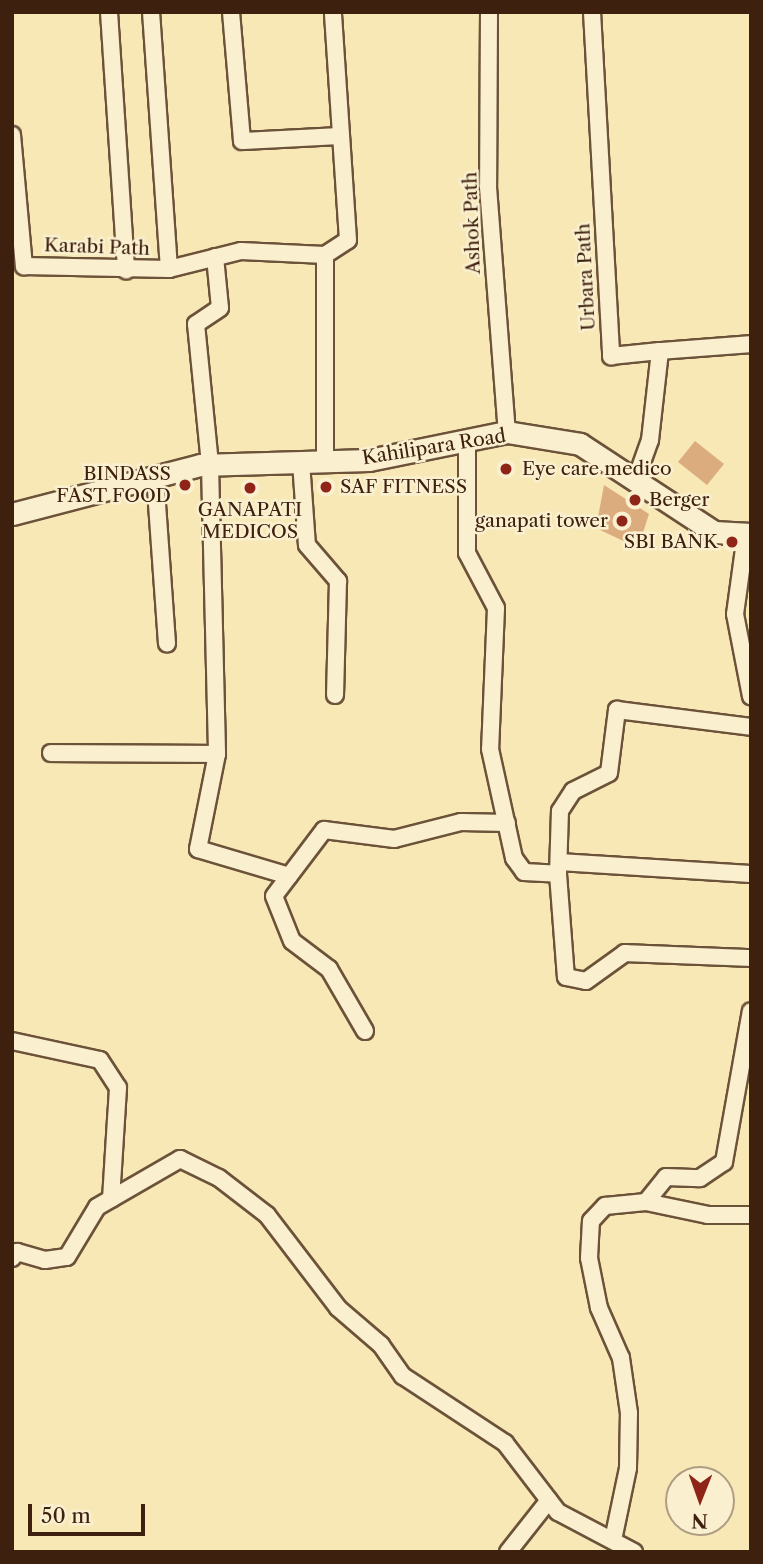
<!DOCTYPE html>
<html>
<head>
<meta charset="utf-8">
<style>
	body { margin:0 }
	#map { position:relative; width:763px; height:1564px; overflow:hidden; background:#f7e8b6; font-family:"Libre Caslon Text",serif }
	div>[style] { position:absolute }
	[style*='--x'] { left:calc(var(--x)*1px); top:calc(var(--y)*1px); width:calc(var(--w)*1px); rotate:calc(var(--a)*1deg) }
	.building>* { inset:0; background:#dbad7e }
	.roads { filter:drop-shadow(2px 0 #6c5239) drop-shadow(-2px 0 #6c5239) drop-shadow(0 2px #6c5239) drop-shadow(0 -2px #6c5239) }
	.minor>* { height:16px; margin:-8px; padding:0 8px; transform-origin:8px; border-radius:8px; background:#faf0d0 }
	.secondary>* { height:21px; margin:-10.5px; padding:0 10.5px; transform-origin:10.5px; border-radius:10.5px; background:#faf0d0 }
	.dots>* { width:19px; height:19px; translate:-50% -50%; box-sizing:border-box; border:4px solid #faf0d0; border-radius:50% }
	span { translate:-50% -50%; white-space:nowrap; text-align:center; line-height:1.15; -webkit-text-stroke:5px #faf0d0; paint-order:stroke }
	.street-label { font-size:19px; color:#3e200f }
	.poi-label { font-size:19px; color:#3e200f }
	.left { translate:0 -50%; text-align:left }
	.right { translate:-100% -50%; text-align:right }
	.frame { position:absolute; inset:0; border:14px solid #3e200f; pointer-events:none }
	.north { position:absolute; left:665px; top:1466px; width:70px; height:70px; box-sizing:border-box; background:#faf0d0; border:2px solid #af9d83; border-radius:50%; rotate:181deg; font-size:19px; font-weight:700; line-height:28px; text-align:center; color:#3e200f }
	.north::after { content:''; display:block; margin:auto; width:24px; height:32px; background:#8f2418; clip-path:polygon(50% 0,100% 100%,50% 72%,0 100%) }
	.scale { position:absolute; left:28px; top:1504px; width:117px; height:32px; box-sizing:border-box; border:4px solid #3e200f; border-top:0; padding-left:9px; font-size:21px; line-height:24px; white-space:nowrap; color:#3e200f; -webkit-text-stroke:5px #faf0d0; paint-order:stroke }
</style>
</head>
<body>
<div id="map">
	<div class="building">
		<i style="clip-path:polygon(695px 441px,724px 464px,707px 485px,678px 462px)"></i>
		<i style="clip-path:polygon(604px 485px,649px 514px,638px 548px,596px 528px)"></i>
	</div>
	<div class="roads">
		<div class="minor">
			<i style="--x:109;--y:12;--w:259;--a:86.2"></i>
			<i style="--x:231;--y:12;--w:129;--a:85.1"></i>
			<i style="--x:242;--y:141;--w:99;--a:-2.9"></i>
			<i style="--x:489;--y:12;--w:175;--a:90.3"></i>
			<i style="--x:488;--y:187;--w:246;--a:85.6"></i>
			<i style="--x:592;--y:12;--w:345;--a:86.8"></i>
			<i style="--x:611;--y:356;--w:49;--a:-5.8"></i>
			<i style="--x:660;--y:351;--w:90;--a:96.4"></i>
			<i style="--x:650;--y:440;--w:45;--a:109.7"></i>
			<i style="--x:12;--y:135;--w:132;--a:84.8"></i>
			<i style="--x:24;--y:266;--w:145;--a:1.2"></i>
			<i style="--x:169;--y:269;--w:258;--a:-94"></i>
			<i style="--x:215;--y:257;--w:51;--a:84.4"></i>
			<i style="--x:220;--y:308;--w:29;--a:146"></i>
			<i style="--x:196;--y:324;--w:142;--a:84.3"></i>
			<i style="--x:210;--y:465;--w:289;--a:88.6"></i>
			<i style="--x:169;--y:269;--w:74;--a:-14"></i>
			<i style="--x:241;--y:251;--w:84;--a:2.7"></i>
			<i style="--x:660;--y:351;--w:91;--a:-4.4"></i>
			<i style="--x:467;--y:439;--w:114;--a:90"></i>
			<i style="--x:467;--y:553;--w:62;--a:62.2"></i>
			<i style="--x:496;--y:608;--w:141;--a:92.4"></i>
			<i style="--x:490;--y:749;--w:112;--a:77.6"></i>
			<i style="--x:514;--y:858;--w:17;--a:54"></i>
			<i style="--x:524;--y:872;--w:34;--a:3"></i>
			<i style="--x:558;--y:874;--w:103;--a:85.6"></i>
			<i style="--x:566;--y:977;--w:20;--a:11"></i>
			<i style="--x:586;--y:981;--w:48;--a:-35.7"></i>
			<i style="--x:625;--y:953;--w:126;--a:2.3"></i>
			<i style="--x:325;--y:461;--w:206;--a:-90"></i>
			<i style="--x:325;--y:255;--w:27;--a:-33"></i>
			<i style="--x:348;--y:240;--w:228;--a:-93.8"></i>
			<i style="--x:301;--y:462;--w:83;--a:85.9"></i>
			<i style="--x:307;--y:545;--w:48;--a:49.3"></i>
			<i style="--x:338;--y:581;--w:114;--a:91.5"></i>
			<i style="--x:155;--y:476;--w:168;--a:85.9"></i>
			<i style="--x:746;--y:534;--w:81;--a:97.8"></i>
			<i style="--x:735;--y:614;--w:84;--a:79"></i>
			<i style="--x:51;--y:753;--w:166;--a:0.3"></i>
			<i style="--x:217;--y:754;--w:97;--a:101.3"></i>
			<i style="--x:198;--y:849;--w:95;--a:16.5"></i>
			<i style="--x:559;--y:862;--w:192;--a:3.6"></i>
			<i style="--x:558;--y:874;--w:63;--a:-88.2"></i>
			<i style="--x:560;--y:811;--w:24;--a:-57"></i>
			<i style="--x:573;--y:791;--w:40;--a:-26.6"></i>
			<i style="--x:609;--y:773;--w:64;--a:-82.8"></i>
			<i style="--x:617;--y:710;--w:135;--a:7.2"></i>
			<i style="--x:365;--y:1031;--w:72;--a:-120.1"></i>
			<i style="--x:329;--y:969;--w:46;--a:-142.9"></i>
			<i style="--x:292;--y:941;--w:48;--a:-111.8"></i>
			<i style="--x:274;--y:896;--w:83;--a:-52.9"></i>
			<i style="--x:324;--y:830;--w:71;--a:7.3"></i>
			<i style="--x:394;--y:839;--w:69;--a:-14.2"></i>
			<i style="--x:461;--y:822;--w:46;--a:1.2"></i>
			<i style="--x:12;--y:1041;--w:90;--a:12.2"></i>
			<i style="--x:100;--y:1060;--w:33;--a:57"></i>
			<i style="--x:118;--y:1088;--w:111;--a:93.6"></i>
			<i style="--x:646;--y:1202;--w:63;--a:11.8"></i>
			<i style="--x:708;--y:1215;--w:43;--a:0"></i>
			<i style="--x:12;--y:1258;--w:8;--a:-50"></i>
			<i style="--x:17;--y:1252;--w:29;--a:16"></i>
			<i style="--x:45;--y:1260;--w:22;--a:-8"></i>
			<i style="--x:67;--y:1257;--w:58;--a:-59"></i>
			<i style="--x:97;--y:1207;--w:96;--a:-30"></i>
			<i style="--x:180;--y:1159;--w:43;--a:26"></i>
			<i style="--x:219;--y:1178;--w:61;--a:37.6"></i>
			<i style="--x:267;--y:1215;--w:117;--a:52.6"></i>
			<i style="--x:338;--y:1308;--w:57;--a:40.7"></i>
			<i style="--x:381;--y:1345;--w:38;--a:55"></i>
			<i style="--x:403;--y:1376;--w:122;--a:33.3"></i>
			<i style="--x:505;--y:1443;--w:87;--a:52.5"></i>
			<i style="--x:558;--y:1512;--w:86;--a:27.8"></i>
			<i style="--x:613;--y:1540;--w:74;--a:-78.2"></i>
			<i style="--x:628;--y:1468;--w:55;--a:-89"></i>
			<i style="--x:629;--y:1413;--w:56;--a:-98.3"></i>
			<i style="--x:621;--y:1358;--w:55;--a:-113.7"></i>
			<i style="--x:599;--y:1308;--w:51;--a:-101.3"></i>
			<i style="--x:589;--y:1258;--w:37;--a:-87"></i>
			<i style="--x:591;--y:1221;--w:21;--a:-47"></i>
			<i style="--x:605;--y:1206;--w:41;--a:-5.6"></i>
			<i style="--x:646;--y:1202;--w:32;--a:-51"></i>
			<i style="--x:666;--y:1177;--w:34;--a:2"></i>
			<i style="--x:700;--y:1178;--w:29;--a:-34"></i>
			<i style="--x:724;--y:1162;--w:153;--a:-79.9"></i>
			<i style="--x:508;--y:1552;--w:66;--a:-51.7"></i>
		</div>
		<div class="secondary">
			<i style="--x:12;--y:514;--w:194;--a:-14.6"></i>
			<i style="--x:200;--y:465;--w:169;--a:-1.7"></i>
			<i style="--x:369;--y:460;--w:141;--a:-11.5"></i>
			<i style="--x:507;--y:432;--w:74;--a:9.3"></i>
			<i style="--x:580;--y:444;--w:160;--a:33.3"></i>
			<i style="--x:714;--y:532;--w:37;--a:3"></i>
		</div>
	</div>
	<div class="dots">
		<i style="left:506px;top:469px;background:#8f2418"></i>
		<i style="left:185px;top:485px;background:#8f2418"></i>
		<i style="left:326px;top:487px;background:#8f2418"></i>
		<i style="left:250px;top:488px;background:#8f2418"></i>
		<i style="left:635px;top:500px;background:#8f2418"></i>
		<i style="left:622px;top:521px;background:#8f2418"></i>
		<i style="left:732px;top:542px;background:#8f2418"></i>
	</div>
	<div class="street-label">
		<span style="left:472px;top:223px;rotate:-92deg">Ashok Path</span>
		<span style="left:97px;top:247px;rotate:2deg">Karabi Path</span>
		<span style="left:586px;top:277px;rotate:-93deg">Urbara Path</span>
		<span style="left:434px;top:447px;rotate:-9deg">Kahilipara Road</span>
	</div>
	<div class="poi-label">
		<span class="left" style="left:522px;top:469px">Eye care medico</span>
		<span class="right" style="left:171px;top:485px">BINDASS<br>FAST FOOD</span>
		<span class="left" style="left:340px;top:487px">SAF FITNESS</span>
		<span class="left" style="left:649px;top:500px">Berger</span>
		<span style="left:250px;top:521px">GANAPATI<br>MEDICOS</span>
		<span class="right" style="left:608px;top:521px">ganapati tower</span>
		<span class="right" style="left:718px;top:542px">SBI BANK</span>
	</div>
	<div class="frame"></div>
	<div class="north">N</div>
	<div class="scale">50 m</div>
</div>
</body>
</html>
